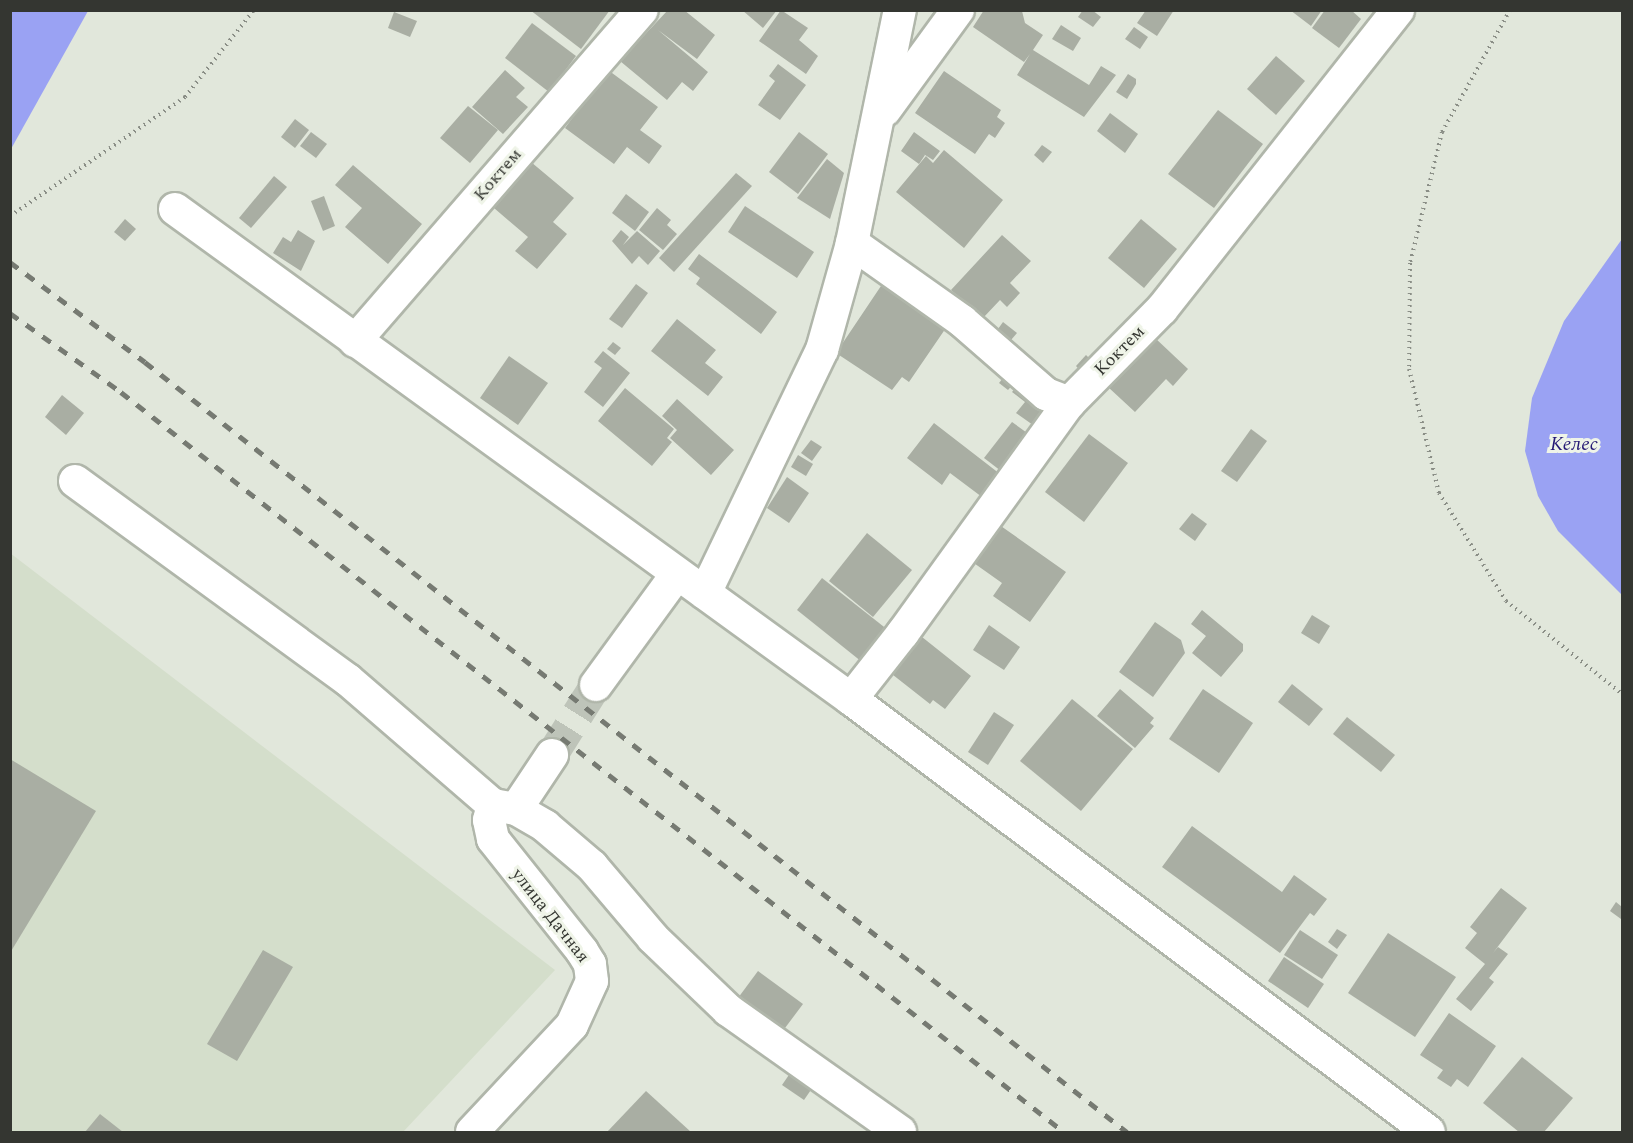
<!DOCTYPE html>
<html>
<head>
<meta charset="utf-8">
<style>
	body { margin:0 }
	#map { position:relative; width:1633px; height:1143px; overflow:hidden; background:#e1e7db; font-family:Spectral,serif }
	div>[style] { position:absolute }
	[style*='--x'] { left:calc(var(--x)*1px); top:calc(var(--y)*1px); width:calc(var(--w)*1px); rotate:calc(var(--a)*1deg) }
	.built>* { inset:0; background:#d4decb }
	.water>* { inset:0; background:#9aa2f3 }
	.building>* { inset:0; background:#a9aea3 }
	.minor-tunnel>* { height:32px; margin-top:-16px; transform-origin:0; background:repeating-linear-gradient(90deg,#bec4b9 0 32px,transparent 0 48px) }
	.path>* { height:4px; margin-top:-2px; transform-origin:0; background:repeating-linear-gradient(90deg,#8a8e86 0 1.5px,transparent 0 6px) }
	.roads { filter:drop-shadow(2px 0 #b0b6aa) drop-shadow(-2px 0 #b0b6aa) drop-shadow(0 2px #b0b6aa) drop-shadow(0 -2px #b0b6aa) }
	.minor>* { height:32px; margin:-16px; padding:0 16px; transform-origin:16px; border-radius:16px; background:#fff }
	.rail>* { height:4.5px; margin-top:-2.25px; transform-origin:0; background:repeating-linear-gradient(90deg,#767a72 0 10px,transparent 0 20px) }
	span { translate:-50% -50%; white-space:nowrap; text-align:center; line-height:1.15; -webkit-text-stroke:6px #eff4e8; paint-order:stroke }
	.street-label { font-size:18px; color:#343631 }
	.water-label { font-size:20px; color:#251975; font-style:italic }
	.frame { position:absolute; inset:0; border:12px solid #343631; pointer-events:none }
</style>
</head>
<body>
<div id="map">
	<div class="built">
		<i style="clip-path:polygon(10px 553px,555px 970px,403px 1132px,11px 1132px)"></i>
	</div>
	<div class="water">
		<i style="clip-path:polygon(11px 10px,88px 11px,11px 149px,10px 11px)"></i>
		<i style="clip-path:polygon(1622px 239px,1622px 595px,1558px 531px,1538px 496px,1525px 451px,1532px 398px,1564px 321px)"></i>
	</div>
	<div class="building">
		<i style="clip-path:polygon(530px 10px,610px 10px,581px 49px)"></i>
		<i style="clip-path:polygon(668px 10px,684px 10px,715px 35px,697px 59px,658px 30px,708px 72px,693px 91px,682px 82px,667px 100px,620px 61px)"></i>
		<i style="clip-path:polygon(742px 10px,777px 10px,763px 28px)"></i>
		<i style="clip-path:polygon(781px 10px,808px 28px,799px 40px,818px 56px,806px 74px,759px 41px)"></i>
		<i style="clip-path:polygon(984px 10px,1022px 11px,1025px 23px,1043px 35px,1033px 50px,1089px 85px,1101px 66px,1116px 75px,1084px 117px,1017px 75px,1030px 54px,1024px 62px,973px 27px)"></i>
		<i style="clip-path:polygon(1083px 10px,1092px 10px,1101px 17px,1093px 27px,1078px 17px)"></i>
		<i style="clip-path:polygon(1146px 10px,1174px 10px,1157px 36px,1137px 23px)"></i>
		<i style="clip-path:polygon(1290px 10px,1322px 10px,1311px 26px)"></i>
		<i style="clip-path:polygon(1325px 10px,1351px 10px,1361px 19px,1339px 48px,1312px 28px)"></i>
		<i style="clip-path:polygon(394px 12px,417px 21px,410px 37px,388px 28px)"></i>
		<i style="clip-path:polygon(532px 23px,576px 56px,549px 92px,505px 58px)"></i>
		<i style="clip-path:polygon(1061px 25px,1081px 38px,1073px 51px,1052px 39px)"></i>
		<i style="clip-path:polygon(1134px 27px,1148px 37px,1140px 49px,1125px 39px)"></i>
		<i style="clip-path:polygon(1276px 56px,1305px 81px,1276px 115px,1247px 89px)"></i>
		<i style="clip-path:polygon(778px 64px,806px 85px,780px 120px,758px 105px,775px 81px,769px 76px)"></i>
		<i style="clip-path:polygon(505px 70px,525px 88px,516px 97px,528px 107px,503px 134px,472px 107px)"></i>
		<i style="clip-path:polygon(608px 70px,658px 107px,640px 130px,662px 146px,649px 164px,627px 147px,614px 164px,565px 128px)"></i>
		<i style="clip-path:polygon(944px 71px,1001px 110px,997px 117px,1005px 123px,995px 138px,989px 134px,975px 154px,915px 113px)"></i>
		<i style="clip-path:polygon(1128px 74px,1136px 79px,1136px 84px,1127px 99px,1116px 92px)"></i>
		<i style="clip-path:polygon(468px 106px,498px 130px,470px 163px,440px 138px)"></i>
		<i style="clip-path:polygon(1218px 110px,1263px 144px,1214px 208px,1168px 174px)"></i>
		<i style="clip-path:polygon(1110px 113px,1138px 134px,1125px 153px,1097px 131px)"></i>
		<i style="clip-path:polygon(295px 119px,309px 130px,295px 148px,281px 137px)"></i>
		<i style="clip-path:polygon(311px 132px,327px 144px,316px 158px,300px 146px)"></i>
		<i style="clip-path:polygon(799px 132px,828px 154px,798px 194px,769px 172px)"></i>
		<i style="clip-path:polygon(914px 132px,940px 151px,933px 160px,922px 153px,925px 155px,919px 164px,901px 151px)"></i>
		<i style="clip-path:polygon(1042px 145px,1052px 152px,1043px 163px,1034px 155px)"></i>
		<i style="clip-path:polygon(944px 150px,1003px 200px,964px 248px,896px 192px,926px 156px,933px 163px)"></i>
		<i style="clip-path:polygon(525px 157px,574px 198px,553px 222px,567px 234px,537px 269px,515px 251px,528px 237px,487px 202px)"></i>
		<i style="clip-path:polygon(827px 159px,844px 173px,830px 219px,797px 198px)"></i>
		<i style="clip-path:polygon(353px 165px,422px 224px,388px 264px,345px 227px,362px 208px,335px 185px)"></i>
		<i style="clip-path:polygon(736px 173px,752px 186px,674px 272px,659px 258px)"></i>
		<i style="clip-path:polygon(274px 176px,287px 187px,251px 228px,239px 218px)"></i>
		<i style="clip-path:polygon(626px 194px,649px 212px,635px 231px,612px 213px)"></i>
		<i style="clip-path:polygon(324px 196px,335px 226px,323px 231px,311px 201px)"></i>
		<i style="clip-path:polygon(745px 206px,814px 252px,797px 278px,728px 232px)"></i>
		<i style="clip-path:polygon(657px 208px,671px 220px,667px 225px,677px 234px,663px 250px,639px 230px)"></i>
		<i style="clip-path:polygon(125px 219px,136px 229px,125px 241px,114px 232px)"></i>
		<i style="clip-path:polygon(1141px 219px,1177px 249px,1144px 288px,1108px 258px)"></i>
		<i style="clip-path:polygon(298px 230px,315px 241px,301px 271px,273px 253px,283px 237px,291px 242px)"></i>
		<i style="clip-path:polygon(621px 230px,629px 237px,623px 245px,637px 231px,660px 251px,648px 265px,639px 256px,632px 264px,612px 241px)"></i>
		<i style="clip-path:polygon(1002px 235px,1031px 261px,1010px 283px,1020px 293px,1007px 307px,1000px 300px,983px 318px,951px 290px)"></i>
		<i style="clip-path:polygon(699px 254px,777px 312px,761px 334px,696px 284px,700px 278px,688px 269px)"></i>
		<i style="clip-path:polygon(885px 280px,950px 322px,909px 382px,902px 377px,892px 390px,836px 353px)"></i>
		<i style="clip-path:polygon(636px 284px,648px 293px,622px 328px,609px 319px)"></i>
		<i style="clip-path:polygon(677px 319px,716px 350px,705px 363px,723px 377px,708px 396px,651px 351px)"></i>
		<i style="clip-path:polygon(1003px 322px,1017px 333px,1011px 340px,998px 329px)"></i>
		<i style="clip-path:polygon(1154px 337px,1188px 369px,1173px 386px,1166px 379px,1135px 412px,1108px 387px)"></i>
		<i style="clip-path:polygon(613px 342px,621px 348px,615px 355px,607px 349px)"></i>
		<i style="clip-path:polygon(603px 351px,630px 373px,603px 407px,584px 392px,602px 368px,594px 362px)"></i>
		<i style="clip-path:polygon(1086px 355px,1095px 364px,1085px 376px,1076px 366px)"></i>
		<i style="clip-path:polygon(509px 356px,548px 383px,518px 425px,480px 398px)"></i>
		<i style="clip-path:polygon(1007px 373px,1016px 381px,1008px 390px,999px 383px)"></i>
		<i style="clip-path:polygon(1017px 386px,1049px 404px,1033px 425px,1016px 413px,1025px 402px,1012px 392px)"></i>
		<i style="clip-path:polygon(625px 388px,674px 429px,667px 438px,672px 442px,652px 466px,598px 421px)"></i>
		<i style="clip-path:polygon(62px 395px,84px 413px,66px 435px,45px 417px)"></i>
		<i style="clip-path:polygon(677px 399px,734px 450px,711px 475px,670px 438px,677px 430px,662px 416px)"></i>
		<i style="clip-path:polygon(1012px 422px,1030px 435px,1001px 471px,984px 458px)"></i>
		<i style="clip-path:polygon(934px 423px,1000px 474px,982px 497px,950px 473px,942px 485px,907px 458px)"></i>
		<i style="clip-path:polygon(1251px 429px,1267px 441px,1237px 482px,1221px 471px)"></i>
		<i style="clip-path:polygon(1089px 434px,1128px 463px,1084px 522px,1045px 492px)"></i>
		<i style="clip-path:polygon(811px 440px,822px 447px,812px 461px,801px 453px)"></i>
		<i style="clip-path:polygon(798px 455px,813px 464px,806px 476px,791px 467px)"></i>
		<i style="clip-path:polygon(787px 477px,809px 493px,789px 523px,767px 508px)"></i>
		<i style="clip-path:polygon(1192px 513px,1207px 524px,1195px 541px,1179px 529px)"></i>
		<i style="clip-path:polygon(998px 524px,1066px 572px,1030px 622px,993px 596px,1002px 583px,971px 561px)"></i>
		<i style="clip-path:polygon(867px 533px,912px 570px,873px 617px,829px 581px)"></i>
		<i style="clip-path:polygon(822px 578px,893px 634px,867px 666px,797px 610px)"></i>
		<i style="clip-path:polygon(1202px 610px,1243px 644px,1243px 651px,1221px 677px,1192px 653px,1206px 636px,1191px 624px)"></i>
		<i style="clip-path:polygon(1312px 615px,1330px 626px,1319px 644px,1301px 633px)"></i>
		<i style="clip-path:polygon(1155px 622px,1181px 640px,1185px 653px,1153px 697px,1119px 672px)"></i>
		<i style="clip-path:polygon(989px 625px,1020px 647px,1004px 670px,973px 650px)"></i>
		<i style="clip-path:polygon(917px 633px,971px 676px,945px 709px,933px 700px,930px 704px,888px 671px)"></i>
		<i style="clip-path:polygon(1292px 684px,1323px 709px,1309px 726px,1278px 702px)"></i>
		<i style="clip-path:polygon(1120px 689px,1154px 718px,1150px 723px,1154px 726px,1135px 748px,1097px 716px)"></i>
		<i style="clip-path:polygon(1203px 689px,1253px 723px,1219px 773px,1169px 739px)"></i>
		<i style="clip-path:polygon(1072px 699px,1133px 749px,1081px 811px,1020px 761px)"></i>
		<i style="clip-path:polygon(994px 712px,1014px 725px,988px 765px,968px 752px)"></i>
		<i style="clip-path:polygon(1347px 717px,1395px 755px,1381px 772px,1333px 734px)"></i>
		<i style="clip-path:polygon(10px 759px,96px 811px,10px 953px)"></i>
		<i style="clip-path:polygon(1192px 826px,1282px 892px,1294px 875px,1327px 899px,1314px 916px,1310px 913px,1280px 953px,1162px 867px)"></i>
		<i style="clip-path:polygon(1501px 888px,1527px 908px,1493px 953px,1498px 947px,1508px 954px,1489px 978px,1494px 982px,1471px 1011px,1456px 999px,1485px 964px,1465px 948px,1477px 933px,1470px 927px)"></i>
		<i style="clip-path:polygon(1616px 902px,1622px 907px,1621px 919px,1610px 911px)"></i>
		<i style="clip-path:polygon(1337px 929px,1347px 935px,1337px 949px,1328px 942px)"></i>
		<i style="clip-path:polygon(1300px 930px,1338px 955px,1322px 979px,1284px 955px)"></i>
		<i style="clip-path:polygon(1388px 933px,1456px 977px,1415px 1037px,1348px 993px)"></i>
		<i style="clip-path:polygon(263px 950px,293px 967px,237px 1061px,207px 1044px)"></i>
		<i style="clip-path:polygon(1284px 957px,1324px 984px,1308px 1008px,1268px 981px)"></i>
		<i style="clip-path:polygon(758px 971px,803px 1004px,782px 1032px,738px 998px)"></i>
		<i style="clip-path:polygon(1449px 1013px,1496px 1046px,1468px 1087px,1457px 1079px,1451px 1087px,1437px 1078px,1443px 1070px,1420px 1055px)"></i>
		<i style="clip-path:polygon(1522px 1057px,1573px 1098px,1544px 1132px,1519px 1132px,1483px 1103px)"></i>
		<i style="clip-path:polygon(795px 1066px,817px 1081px,804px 1100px,782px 1085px)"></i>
		<i style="clip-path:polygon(646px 1091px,691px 1132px,607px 1132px)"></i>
		<i style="clip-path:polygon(100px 1114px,123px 1132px,85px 1132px)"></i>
	</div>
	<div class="minor-tunnel">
		<i style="--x:552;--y:755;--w:83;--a:-57.8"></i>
	</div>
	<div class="path">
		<i style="--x:1510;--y:10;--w:140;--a:119.1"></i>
		<i style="--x:1442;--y:132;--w:135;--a:103.7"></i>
		<i style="--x:1410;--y:263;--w:106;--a:90.5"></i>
		<i style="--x:1409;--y:369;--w:128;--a:76.4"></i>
		<i style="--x:1439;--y:493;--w:127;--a:58.2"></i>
		<i style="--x:1506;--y:601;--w:149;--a:38.7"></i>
		<i style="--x:10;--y:216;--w:212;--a:-34.2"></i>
		<i style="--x:185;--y:97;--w:111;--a:-51.6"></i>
	</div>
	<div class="roads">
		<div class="minor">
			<i style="--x:885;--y:110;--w:124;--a:-53.9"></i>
			<i style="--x:175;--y:209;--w:835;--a:35.94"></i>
			<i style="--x:851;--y:699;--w:722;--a:36.84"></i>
			<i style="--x:852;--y:243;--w:135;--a:35.3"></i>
			<i style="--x:962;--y:321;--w:111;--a:41"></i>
			<i style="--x:1046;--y:394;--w:25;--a:21"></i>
			<i style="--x:355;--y:341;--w:438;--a:-49.1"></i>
			<i style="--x:75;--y:481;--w:338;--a:36.1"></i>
			<i style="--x:348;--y:680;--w:191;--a:40.8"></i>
			<i style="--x:493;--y:805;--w:23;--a:10"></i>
			<i style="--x:516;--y:809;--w:34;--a:30"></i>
			<i style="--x:545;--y:826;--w:62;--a:40.4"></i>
			<i style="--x:592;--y:866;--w:94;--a:49.7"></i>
			<i style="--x:653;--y:938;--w:104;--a:43.8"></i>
			<i style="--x:728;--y:1010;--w:211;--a:35.3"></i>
			<i style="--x:705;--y:593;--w:270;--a:-64.3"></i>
			<i style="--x:822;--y:350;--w:111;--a:-74.3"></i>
			<i style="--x:852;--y:243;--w:238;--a:-78.4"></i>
			<i style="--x:596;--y:685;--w:137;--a:-53.9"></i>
			<i style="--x:851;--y:699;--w:84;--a:-51.8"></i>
			<i style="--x:903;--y:633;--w:284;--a:-54.2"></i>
			<i style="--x:1069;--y:403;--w:132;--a:-45.3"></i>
			<i style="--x:1162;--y:309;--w:381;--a:-51.7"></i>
			<i style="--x:516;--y:809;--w:65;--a:-56.3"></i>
			<i style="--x:472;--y:1132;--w:146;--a:-46.9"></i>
			<i style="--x:572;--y:1025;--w:48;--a:-65.6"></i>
			<i style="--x:592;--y:981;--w:17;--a:-97"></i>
			<i style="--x:590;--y:964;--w:15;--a:-122"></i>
			<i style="--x:582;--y:951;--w:143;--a:-128.5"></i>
			<i style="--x:493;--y:839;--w:19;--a:-102"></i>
			<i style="--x:489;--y:820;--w:16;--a:-75"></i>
		</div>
	</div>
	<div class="rail">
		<i style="--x:10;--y:262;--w:168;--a:36.5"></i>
		<i style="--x:145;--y:362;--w:1248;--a:38.1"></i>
		<i style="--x:10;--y:313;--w:136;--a:35.4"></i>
		<i style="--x:121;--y:392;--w:1199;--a:38.12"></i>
	</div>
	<div class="street-label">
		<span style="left:498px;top:175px;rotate:-49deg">Коктем</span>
		<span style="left:1120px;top:351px;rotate:-45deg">Коктем</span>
		<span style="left:550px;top:916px;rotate:52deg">улица Дачная</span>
	</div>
	<div class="water-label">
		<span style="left:1574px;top:444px">Келес</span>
	</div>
	<div class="frame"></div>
</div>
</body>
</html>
